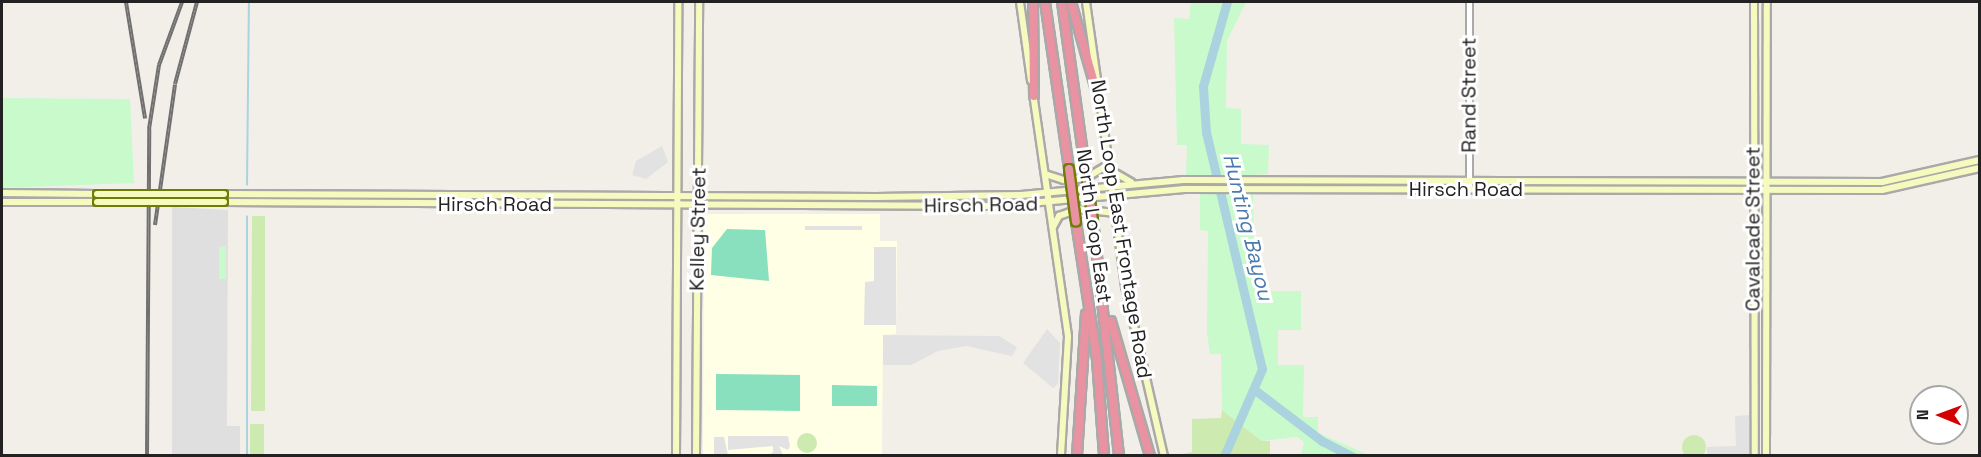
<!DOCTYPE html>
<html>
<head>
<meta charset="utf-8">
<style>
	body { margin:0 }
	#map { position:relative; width:1981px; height:457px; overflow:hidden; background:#f2efe9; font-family:"Space Grotesk",sans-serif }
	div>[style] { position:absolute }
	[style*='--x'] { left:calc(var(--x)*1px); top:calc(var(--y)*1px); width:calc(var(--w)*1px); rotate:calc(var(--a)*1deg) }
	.residential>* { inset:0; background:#e0dfdf }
	.education>* { inset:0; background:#ffffe5 }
	.grass>* { inset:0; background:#cdebb0 }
	.round { border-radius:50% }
	.park>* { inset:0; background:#c8facc }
	.pitch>* { inset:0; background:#88e0be }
	.parking>* { inset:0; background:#e2e2e2 }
	.stream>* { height:1.5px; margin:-0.75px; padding:0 0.75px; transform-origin:0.75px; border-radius:0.75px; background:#aad3df }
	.river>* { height:9px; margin:-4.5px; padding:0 4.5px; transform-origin:4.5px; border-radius:4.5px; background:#aad3df }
	.roads { filter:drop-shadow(2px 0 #a9a9a9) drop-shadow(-2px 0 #a9a9a9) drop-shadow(0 2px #a9a9a9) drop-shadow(0 -2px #a9a9a9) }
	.tertiary>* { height:5px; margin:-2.5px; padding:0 2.5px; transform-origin:2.5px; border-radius:2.5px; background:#fff }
	.secondary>* { height:6px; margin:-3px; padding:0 3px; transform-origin:3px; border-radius:3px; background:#f7fabf }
	.motorway>* { height:8px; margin:-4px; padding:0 4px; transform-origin:4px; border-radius:4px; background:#e892a2 }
	.rail>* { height:4px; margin-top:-2px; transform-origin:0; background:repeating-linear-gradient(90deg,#fff 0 4.5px,#707070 0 9px); box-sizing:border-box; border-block:2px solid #707070 }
	.bridges { filter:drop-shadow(2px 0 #707d05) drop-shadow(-2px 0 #707d05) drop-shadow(0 2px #707d05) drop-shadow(0 -2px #707d05) }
	.secondary-bridge>* { height:6px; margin:-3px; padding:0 3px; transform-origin:3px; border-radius:3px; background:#f7fabf }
	.motorway-bridge>* { height:8px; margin:-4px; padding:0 4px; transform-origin:4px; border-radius:4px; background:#e892a2 }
	span { translate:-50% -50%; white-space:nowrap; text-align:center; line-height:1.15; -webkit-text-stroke:6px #fff; paint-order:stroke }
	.street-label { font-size:20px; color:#222 }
	.water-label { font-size:21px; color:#4a7aab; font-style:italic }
	.frame { position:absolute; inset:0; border:3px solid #222; pointer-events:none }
	.north { position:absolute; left:1909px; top:385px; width:60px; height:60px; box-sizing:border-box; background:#fff; border:2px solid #a7a7a7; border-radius:50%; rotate:271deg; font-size:16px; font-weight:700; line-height:24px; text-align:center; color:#222 }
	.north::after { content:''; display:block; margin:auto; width:21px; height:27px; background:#d40000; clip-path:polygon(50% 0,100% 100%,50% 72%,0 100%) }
</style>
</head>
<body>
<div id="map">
	<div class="residential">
		<i style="clip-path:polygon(172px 207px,228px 210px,227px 426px,240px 426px,240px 455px,172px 455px)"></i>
	</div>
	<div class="education">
		<i style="clip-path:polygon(704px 214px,880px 214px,880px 241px,897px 241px,896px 334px,883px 335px,882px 455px,703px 456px)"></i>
	</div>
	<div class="grass">
		<i style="clip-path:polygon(252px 216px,265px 216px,265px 411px,251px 411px)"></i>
		<i style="clip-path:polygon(1222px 410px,1262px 441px,1270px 441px,1270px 455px,1171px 456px,1192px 452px,1192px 419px,1221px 418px)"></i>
		<i style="clip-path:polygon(250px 424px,264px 424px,264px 455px,250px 455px)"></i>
		<i class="round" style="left:797px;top:433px;width:20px;height:20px"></i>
		<i class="round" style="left:1682px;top:435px;width:24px;height:24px"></i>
	</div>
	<div class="park">
		<i style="clip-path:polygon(1191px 2px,1246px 2px,1227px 41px,1226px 108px,1241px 109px,1241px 144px,1269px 145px,1268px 174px,1253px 175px,1254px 260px,1261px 291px,1301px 291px,1301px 330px,1278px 330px,1278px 365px,1304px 365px,1303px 417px,1318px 417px,1318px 433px,1369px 455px,1301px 455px,1304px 442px,1297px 437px,1262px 441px,1222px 410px,1221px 354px,1210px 354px,1207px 333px,1208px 231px,1200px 230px,1200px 176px,1186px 175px,1187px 145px,1177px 145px,1174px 18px,1189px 19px)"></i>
		<i style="clip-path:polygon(2px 98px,130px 99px,134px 183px,2px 188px)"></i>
		<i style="clip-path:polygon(226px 246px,226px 279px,219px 279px,219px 247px)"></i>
	</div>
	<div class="pitch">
		<i style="clip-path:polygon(727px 229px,765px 230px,769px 281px,711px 275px,712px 248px)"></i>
		<i style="clip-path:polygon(716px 374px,800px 375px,800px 411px,716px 410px)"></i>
		<i style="clip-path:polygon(832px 385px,877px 386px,877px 406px,832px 406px)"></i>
	</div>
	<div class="parking">
		<i style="clip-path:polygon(662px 146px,668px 162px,646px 179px,632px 175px,636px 161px)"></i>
		<i style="clip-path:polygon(805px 226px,862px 226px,862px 230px,805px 230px)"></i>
		<i style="clip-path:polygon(874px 247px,896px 247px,896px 325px,864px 325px,865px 282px,874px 281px)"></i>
		<i style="clip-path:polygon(1047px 329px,1060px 343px,1058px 384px,1053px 388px,1023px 363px)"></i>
		<i style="clip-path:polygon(883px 335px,999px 336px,1017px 347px,1012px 356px,966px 346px,938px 351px,911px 365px,883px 365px)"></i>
		<i style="clip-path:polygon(1749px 415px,1749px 455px,1707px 455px,1707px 447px,1736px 446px,1735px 416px)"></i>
		<i style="clip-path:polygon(728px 436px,788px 436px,790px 446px,788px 450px,779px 446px,783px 455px,769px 455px,773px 452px,773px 446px,728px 450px)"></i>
		<i style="clip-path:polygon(714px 437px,724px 437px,728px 455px,714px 455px)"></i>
	</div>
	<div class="stream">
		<i style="--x:247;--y:185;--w:183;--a:-89.4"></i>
		<i style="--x:247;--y:456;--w:239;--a:-90"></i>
	</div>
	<div class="river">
		<i style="--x:1255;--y:390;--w:84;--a:37.3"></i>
		<i style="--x:1322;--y:441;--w:34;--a:27"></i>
		<i style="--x:1224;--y:456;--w:95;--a:-66.4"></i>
		<i style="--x:1262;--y:369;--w:243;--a:-103.3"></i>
		<i style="--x:1206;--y:133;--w:47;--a:-93.7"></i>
		<i style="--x:1203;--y:86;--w:87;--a:-74.1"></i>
	</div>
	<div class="roads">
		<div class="tertiary">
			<i style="--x:1469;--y:2;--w:186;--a:90"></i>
		</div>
		<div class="secondary">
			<i style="--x:1020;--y:2;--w:79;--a:82"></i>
			<i style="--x:1086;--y:2;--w:85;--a:81.9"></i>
			<i style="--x:1754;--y:2;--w:454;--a:89.9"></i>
			<i style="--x:1033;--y:93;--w:246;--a:81.8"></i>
			<i style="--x:1068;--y:337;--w:119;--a:93.4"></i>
			<i style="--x:1100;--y:99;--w:189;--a:82.4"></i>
			<i style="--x:1125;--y:286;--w:174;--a:77.1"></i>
			<i style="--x:1112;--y:171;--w:22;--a:30"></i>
			<i style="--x:1045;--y:174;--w:20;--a:18"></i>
			<i style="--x:1064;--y:180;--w:22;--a:-5"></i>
			<i style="--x:1086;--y:178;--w:27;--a:-31"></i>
			<i style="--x:2;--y:193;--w:95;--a:0.6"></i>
			<i style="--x:224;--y:194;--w:652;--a:0.26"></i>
			<i style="--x:876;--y:197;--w:145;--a:-0.8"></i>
			<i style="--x:1021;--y:195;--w:163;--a:-5.3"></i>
			<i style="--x:1183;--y:180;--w:699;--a:0.16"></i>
			<i style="--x:1882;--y:182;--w:100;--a:-12.7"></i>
			<i style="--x:2;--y:202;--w:95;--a:0"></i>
			<i style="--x:224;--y:202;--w:773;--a:0.3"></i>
			<i style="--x:997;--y:206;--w:188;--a:-5.2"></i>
			<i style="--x:1184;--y:189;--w:698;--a:0.08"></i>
			<i style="--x:1882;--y:190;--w:100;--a:-12.7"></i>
			<i style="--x:1053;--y:227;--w:13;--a:-61"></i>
			<i style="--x:1059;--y:216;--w:20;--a:-20"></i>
			<i style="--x:1078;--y:209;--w:38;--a:6"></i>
			<i style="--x:676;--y:456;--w:454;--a:-89.7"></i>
			<i style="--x:696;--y:456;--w:454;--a:-89.6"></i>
			<i style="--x:1766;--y:456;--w:454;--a:-89.9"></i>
		</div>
		<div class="motorway">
			<i style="--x:1033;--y:2;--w:94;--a:89.4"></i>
			<i style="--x:1045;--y:2;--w:169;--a:81.8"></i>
			<i style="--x:1062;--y:2;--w:168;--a:82.1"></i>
			<i style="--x:1071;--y:2;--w:106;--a:74.1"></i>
			<i style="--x:1093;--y:220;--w:237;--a:83.7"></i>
			<i style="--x:1076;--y:222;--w:140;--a:81.3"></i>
			<i style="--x:1097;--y:360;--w:96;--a:85.8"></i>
			<i style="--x:1111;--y:321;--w:141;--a:73.9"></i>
			<i style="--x:1077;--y:456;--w:142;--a:-86.4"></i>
		</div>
	</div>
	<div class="rail">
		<i style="--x:126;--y:2;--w:118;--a:80.7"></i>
		<i style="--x:155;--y:225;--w:142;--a:-81.9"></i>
		<i style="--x:175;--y:84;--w:85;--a:-75"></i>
		<i style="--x:147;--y:456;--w:327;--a:-89.6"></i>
		<i style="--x:149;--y:129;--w:65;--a:-81.1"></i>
		<i style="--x:159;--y:65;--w:67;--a:-69.9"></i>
	</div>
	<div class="bridges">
		<div class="secondary-bridge">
			<i style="--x:97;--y:194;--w:127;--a:0"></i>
			<i style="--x:97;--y:202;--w:127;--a:0"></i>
		</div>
		<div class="motorway-bridge">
			<i style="--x:1085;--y:168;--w:53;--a:81.3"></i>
			<i style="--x:1069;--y:169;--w:53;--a:82.5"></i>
		</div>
	</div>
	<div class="street-label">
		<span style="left:1469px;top:95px;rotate:-90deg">Rand Street</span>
		<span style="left:1466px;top:189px">Hirsch Road</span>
		<span style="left:495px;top:204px">Hirsch Road</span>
		<span style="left:981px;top:205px;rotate:-1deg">Hirsch Road</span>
		<span style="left:1094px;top:226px;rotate:82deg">North Loop East</span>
		<span style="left:698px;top:229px;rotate:-89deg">Kelley Street</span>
		<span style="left:1121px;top:229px;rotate:81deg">North Loop East Frontage Road</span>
		<span style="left:1753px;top:229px;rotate:-90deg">Cavalcade Street</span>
	</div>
	<div class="water-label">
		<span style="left:1248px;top:227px;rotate:76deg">Hunting Bayou</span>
	</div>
	<div class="frame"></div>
	<div class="north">N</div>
</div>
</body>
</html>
